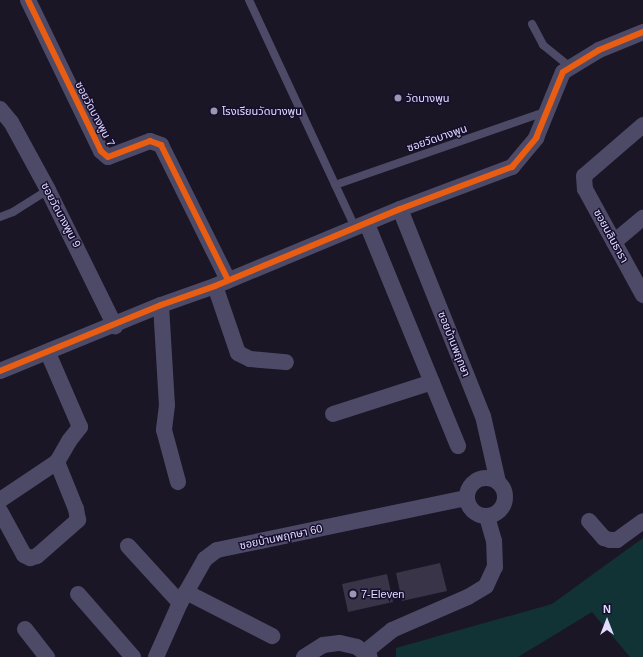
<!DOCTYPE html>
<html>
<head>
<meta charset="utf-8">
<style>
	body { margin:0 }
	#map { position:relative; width:643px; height:657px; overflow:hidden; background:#1a1626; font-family:Arial,"Noto Sans Thai",sans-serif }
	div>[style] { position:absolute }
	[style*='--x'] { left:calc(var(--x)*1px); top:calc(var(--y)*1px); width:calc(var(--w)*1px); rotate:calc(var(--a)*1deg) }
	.green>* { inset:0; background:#123336 }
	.building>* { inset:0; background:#393447 }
	.service>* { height:8px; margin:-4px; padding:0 4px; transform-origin:4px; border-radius:4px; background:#4d4a67 }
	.minor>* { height:16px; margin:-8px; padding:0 8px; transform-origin:8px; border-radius:8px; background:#4d4a67 }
	.minor>.ring { margin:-8px; padding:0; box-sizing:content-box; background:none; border:16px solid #4d4a67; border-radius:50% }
	.cycleway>* { height:6px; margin:-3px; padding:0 3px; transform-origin:3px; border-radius:3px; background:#e95d12 }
	.dots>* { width:11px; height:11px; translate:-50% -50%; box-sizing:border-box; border:2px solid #160f2d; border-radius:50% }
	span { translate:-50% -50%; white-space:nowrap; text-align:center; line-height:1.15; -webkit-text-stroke:3px #160f2d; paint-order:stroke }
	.poi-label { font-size:11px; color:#e1dbff }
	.left { translate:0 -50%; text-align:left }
	.street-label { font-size:11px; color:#e1dbff }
	.north { position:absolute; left:587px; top:601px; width:40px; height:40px; -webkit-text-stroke:3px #160f2d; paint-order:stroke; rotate:0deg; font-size:11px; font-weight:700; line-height:16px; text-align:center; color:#e1dbff }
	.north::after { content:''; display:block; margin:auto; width:14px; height:18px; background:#e1dbff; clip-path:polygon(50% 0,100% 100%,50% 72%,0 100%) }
</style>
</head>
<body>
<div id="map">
	<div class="green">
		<i style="clip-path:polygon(643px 538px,643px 657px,630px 657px,592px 612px,518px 657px,396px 657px,396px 648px,552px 604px)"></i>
	</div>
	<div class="building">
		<i style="clip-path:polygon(440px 563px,447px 591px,402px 601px,396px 573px)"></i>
		<i style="clip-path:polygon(387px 574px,393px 602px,348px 612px,342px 584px)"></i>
	</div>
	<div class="service">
		<i style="--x:249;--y:0;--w:253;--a:65"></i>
		<i style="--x:532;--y:24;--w:24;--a:62"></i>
		<i style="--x:543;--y:45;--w:36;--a:39"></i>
		<i style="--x:335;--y:185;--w:225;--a:-19.2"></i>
		<i style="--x:0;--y:217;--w:14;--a:-21"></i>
		<i style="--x:13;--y:212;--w:41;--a:-32.2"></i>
	</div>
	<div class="minor">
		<i style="--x:28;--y:0;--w:168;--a:64.2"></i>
		<i style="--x:101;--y:151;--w:9;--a:41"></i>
		<i style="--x:108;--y:157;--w:45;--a:-20.9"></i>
		<i style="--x:150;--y:141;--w:12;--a:20"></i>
		<i style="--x:161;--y:145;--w:151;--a:63.6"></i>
		<i style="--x:0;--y:109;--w:17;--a:50"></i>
		<i style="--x:11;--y:122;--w:77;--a:61.4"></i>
		<i style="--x:48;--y:190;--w:152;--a:63.8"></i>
		<i style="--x:643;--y:125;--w:78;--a:139.2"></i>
		<i style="--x:584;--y:176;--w:13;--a:86"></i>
		<i style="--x:585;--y:189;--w:121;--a:61.3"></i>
		<i style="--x:400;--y:209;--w:223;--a:68.2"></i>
		<i style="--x:483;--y:416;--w:68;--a:77.2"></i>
		<i style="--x:367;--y:224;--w:240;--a:67.7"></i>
		<i style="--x:614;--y:242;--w:38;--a:-40"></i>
		<i style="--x:215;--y:286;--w:71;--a:71.1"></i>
		<i style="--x:238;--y:353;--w:13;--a:27"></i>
		<i style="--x:250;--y:359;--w:36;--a:5"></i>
		<i style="--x:161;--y:305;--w:100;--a:86.6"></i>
		<i style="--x:167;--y:405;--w:25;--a:97"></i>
		<i style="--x:164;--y:430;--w:54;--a:74.9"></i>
		<i style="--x:0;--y:371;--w:174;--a:-22.3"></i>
		<i style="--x:161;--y:305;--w:57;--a:-19.4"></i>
		<i style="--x:215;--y:286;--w:200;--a:-22.6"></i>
		<i style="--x:400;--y:209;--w:120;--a:-20.6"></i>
		<i style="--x:512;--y:167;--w:38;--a:-50"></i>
		<i style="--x:536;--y:138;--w:71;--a:-67.8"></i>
		<i style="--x:563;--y:72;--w:42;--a:-31.4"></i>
		<i style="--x:599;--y:50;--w:48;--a:-22.2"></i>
		<i style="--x:333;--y:414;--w:104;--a:-17.9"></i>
		<i class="ring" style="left:467px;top:478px;width:22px;height:22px"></i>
		<i style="--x:0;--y:500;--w:69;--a:-33.7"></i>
		<i style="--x:57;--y:462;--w:24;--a:-60"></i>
		<i style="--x:69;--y:441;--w:18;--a:-52"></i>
		<i style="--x:80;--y:427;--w:81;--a:-113.4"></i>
		<i style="--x:0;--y:511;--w:50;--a:61.4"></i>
		<i style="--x:24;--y:555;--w:7;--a:27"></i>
		<i style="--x:30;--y:558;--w:7;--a:-16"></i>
		<i style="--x:37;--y:556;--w:55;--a:-41.3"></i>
		<i style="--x:78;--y:520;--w:11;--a:-100"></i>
		<i style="--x:76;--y:509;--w:51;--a:-112"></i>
		<i style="--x:589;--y:521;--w:23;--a:49"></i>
		<i style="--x:604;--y:538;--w:6;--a:18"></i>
		<i style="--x:610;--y:540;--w:7;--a:0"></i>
		<i style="--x:617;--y:540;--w:32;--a:-36"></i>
		<i style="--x:128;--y:546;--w:77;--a:47.6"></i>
		<i style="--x:186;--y:592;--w:97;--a:27.1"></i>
		<i style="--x:78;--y:594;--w:84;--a:48.9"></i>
		<i style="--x:25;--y:629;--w:36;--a:52"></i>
		<i style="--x:365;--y:652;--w:35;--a:-39"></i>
		<i style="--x:392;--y:630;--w:83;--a:-23.5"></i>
		<i style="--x:468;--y:597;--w:21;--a:-31"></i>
		<i style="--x:486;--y:586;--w:21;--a:-65"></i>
		<i style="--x:495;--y:567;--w:26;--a:-92"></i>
		<i style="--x:494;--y:541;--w:26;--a:-106"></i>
		<i style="--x:156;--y:657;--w:59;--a:-66"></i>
		<i style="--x:180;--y:603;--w:51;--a:-60.4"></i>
		<i style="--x:205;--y:559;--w:15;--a:-37"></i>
		<i style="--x:217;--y:550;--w:254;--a:-11.8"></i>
		<i style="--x:304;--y:657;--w:22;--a:-32"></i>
		<i style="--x:323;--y:645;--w:17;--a:-7"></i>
		<i style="--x:340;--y:643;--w:17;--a:13"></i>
		<i style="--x:357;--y:647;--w:16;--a:38"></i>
	</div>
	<div class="cycleway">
		<i style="--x:28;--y:0;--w:168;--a:64.2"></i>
		<i style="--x:101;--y:151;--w:9;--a:41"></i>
		<i style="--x:108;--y:157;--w:45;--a:-20.9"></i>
		<i style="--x:150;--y:141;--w:12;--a:20"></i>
		<i style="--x:161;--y:145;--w:151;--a:63.6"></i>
		<i style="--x:0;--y:371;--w:174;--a:-22.3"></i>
		<i style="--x:161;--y:305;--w:57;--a:-19.4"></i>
		<i style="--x:215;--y:286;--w:200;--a:-22.6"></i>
		<i style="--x:400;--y:209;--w:120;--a:-20.6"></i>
		<i style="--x:512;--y:167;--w:38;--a:-50"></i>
		<i style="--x:536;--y:138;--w:71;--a:-67.8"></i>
		<i style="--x:563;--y:72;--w:42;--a:-31.4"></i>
		<i style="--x:599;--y:50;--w:48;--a:-22.2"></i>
	</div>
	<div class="dots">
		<i style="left:398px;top:98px;background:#9b96b3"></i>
		<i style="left:214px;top:111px;background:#9b96b3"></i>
		<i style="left:353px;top:594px;background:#9b96b3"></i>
	</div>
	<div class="poi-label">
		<span class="left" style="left:406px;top:98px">วัดบางพูน</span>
		<span class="left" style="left:222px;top:111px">โรงเรียนวัดบางพูน</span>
		<span class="left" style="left:361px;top:594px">7-Eleven</span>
	</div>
	<div class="street-label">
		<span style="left:95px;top:114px;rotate:62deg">ซอยวัดบางพูน 7</span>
		<span style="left:437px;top:138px;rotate:-19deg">ซอยวัดบางพูน</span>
		<span style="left:61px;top:215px;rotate:62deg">ซอยวัดบางพูน 9</span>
		<span style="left:611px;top:236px;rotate:61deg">ซอยนลินธารา</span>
		<span style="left:454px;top:344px;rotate:68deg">ซอยบ้านพฤกษา</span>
		<span style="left:281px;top:537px;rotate:-12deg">ซอยบ้านพฤกษา 60</span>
	</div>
	<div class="north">N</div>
</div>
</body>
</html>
